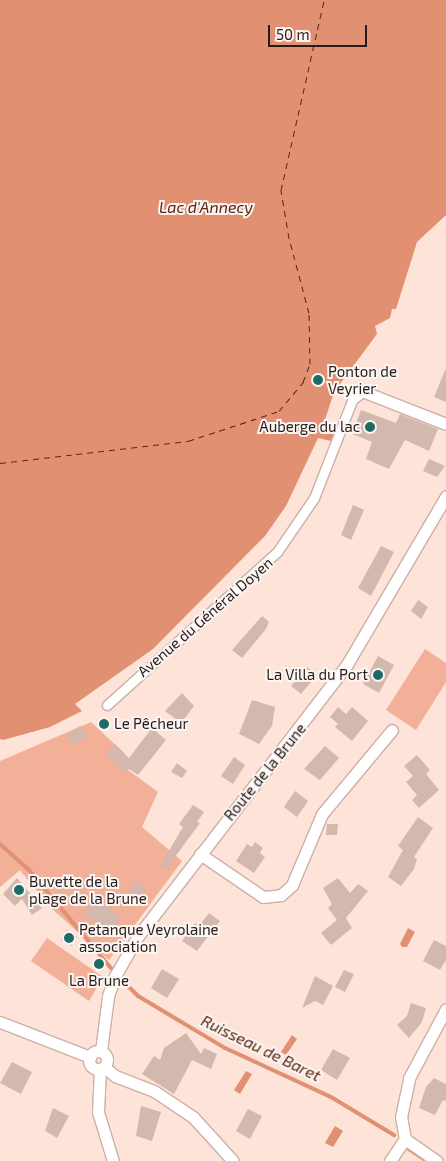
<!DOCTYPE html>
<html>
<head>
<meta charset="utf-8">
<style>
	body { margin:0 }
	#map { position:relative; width:446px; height:1161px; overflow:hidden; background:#fee3d8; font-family:"Exo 2",sans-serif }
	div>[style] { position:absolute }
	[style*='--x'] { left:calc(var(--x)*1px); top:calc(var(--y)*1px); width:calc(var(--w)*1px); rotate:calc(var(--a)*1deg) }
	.green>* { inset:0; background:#f1b097 }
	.water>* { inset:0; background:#e19071 }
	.stream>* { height:4px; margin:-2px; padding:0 2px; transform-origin:2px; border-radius:2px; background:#e19071 }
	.ferry>* { height:1px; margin-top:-0.5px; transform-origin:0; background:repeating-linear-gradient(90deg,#5a2610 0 6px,transparent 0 11px) }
	.building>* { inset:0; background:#d3b8ae }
	.roads { filter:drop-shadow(1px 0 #cbb0a7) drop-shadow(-1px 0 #cbb0a7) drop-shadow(0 1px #cbb0a7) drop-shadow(0 -1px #cbb0a7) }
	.pedestrian>* { height:9px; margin:-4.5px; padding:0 4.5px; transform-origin:4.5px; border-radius:4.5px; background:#fff }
	.minor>* { height:11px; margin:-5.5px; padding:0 5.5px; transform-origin:5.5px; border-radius:5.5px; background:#fff }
	.minor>.ring { margin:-5.5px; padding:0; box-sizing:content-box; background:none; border:11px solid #fff; border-radius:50% }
	.dots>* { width:14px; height:14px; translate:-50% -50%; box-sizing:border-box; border:2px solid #fbf5f3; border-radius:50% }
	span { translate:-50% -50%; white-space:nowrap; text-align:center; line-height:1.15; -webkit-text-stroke:4px #fbf5f3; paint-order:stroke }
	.poi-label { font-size:15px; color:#261c19 }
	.left { translate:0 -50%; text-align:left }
	.right { translate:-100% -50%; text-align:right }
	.street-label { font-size:15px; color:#261c19 }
	.water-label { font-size:16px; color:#5a2610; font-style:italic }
	.scale { position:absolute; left:268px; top:25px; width:99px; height:22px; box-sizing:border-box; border:2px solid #261c19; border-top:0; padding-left:6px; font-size:15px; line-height:18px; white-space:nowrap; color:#261c19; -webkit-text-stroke:4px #fbf5f3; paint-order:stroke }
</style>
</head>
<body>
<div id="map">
	<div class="green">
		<i style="clip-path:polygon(425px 649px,446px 663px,446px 682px,416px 730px,386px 710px)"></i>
		<i style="clip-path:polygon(91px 722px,124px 753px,121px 765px,158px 792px,142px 827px,182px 861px,109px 960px,50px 907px,20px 870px,0 887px,0 761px)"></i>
		<i style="clip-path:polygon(47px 938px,103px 977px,89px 1001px,31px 961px)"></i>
	</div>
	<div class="water">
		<i style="clip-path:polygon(0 0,446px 0,446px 215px,417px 242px,396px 309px,392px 309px,390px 318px,375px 326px,377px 334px,334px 392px,322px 429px,334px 434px,331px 441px,318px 438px,286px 506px,265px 536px,153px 649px,75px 704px,82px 711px,50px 727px,3px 740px,0 739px)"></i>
		<i style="clip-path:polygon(408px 928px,415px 932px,407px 947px,402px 947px,400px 944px)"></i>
		<i style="clip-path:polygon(292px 1035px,297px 1039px,286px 1055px,281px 1052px)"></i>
		<i style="clip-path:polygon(246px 1071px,252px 1074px,240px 1094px,234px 1090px)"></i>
		<i style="clip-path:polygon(335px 1126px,343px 1131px,333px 1147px,325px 1143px)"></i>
	</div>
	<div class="stream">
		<i style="--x:0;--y:844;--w:39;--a:42"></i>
		<i style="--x:29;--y:870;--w:128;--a:50.1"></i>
		<i style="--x:121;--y:979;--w:24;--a:45"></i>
		<i style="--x:138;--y:996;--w:101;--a:30.9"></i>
		<i style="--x:225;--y:1048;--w:117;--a:24.8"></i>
		<i style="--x:331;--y:1097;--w:74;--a:31.1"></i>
		<i style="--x:409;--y:1149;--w:22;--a:34"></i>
	</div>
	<div class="ferry">
		<i style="--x:0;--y:463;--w:189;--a:-6.7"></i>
		<i style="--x:188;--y:441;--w:96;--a:-18.2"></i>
		<i style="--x:279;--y:411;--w:38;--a:-50"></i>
		<i style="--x:303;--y:382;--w:19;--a:-69"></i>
		<i style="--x:310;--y:364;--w:51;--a:-91.1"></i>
		<i style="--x:309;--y:313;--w:78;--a:-104.9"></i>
		<i style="--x:289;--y:238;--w:49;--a:-99.5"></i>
		<i style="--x:281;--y:190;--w:195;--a:-77.2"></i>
	</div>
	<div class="building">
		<i style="clip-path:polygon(446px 368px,446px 402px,434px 397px)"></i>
		<i style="clip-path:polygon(361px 410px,396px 423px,400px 414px,438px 429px,429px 451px,405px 440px,389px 469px,366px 459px,372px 442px,352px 434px)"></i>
		<i style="clip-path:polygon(429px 459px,445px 466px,437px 477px,423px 471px)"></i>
		<i style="clip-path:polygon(353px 505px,364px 510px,351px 540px,341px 535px)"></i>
		<i style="clip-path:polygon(381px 546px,394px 552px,371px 596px,358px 588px)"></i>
		<i style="clip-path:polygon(418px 600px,428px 607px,421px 619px,411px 611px)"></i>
		<i style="clip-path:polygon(262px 616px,269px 622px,266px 629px,242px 658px,232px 650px)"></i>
		<i style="clip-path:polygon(378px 656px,394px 665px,379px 693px,363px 684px)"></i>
		<i style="clip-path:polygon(307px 667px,317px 675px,301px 694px,291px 686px)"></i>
		<i style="clip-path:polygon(182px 693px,194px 706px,181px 723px,165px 711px)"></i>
		<i style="clip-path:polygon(252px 700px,275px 707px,272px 726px,259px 744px,239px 734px)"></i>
		<i style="clip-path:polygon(338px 707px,346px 714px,352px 707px,368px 721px,352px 741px,335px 727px,338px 724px,330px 717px)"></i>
		<i style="clip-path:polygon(80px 726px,87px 736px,73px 745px,67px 735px)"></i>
		<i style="clip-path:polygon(152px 728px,166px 740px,138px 775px,129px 769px,125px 772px,106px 754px,115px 744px,129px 758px)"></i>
		<i style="clip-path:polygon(325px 746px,339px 758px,320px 780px,304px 769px)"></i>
		<i style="clip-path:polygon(417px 755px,430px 770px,426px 774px,439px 790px,419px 808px,412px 800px,417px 795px,406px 782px,413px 776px,404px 766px)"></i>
		<i style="clip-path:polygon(234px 757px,245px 765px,233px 784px,221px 776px)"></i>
		<i style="clip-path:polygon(177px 763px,187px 771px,182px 778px,171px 772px)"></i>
		<i style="clip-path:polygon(295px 791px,308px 801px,297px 817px,284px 807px)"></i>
		<i style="clip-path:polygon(193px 805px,204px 812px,197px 822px,200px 823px,166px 869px,160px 866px,183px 827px,179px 824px)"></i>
		<i style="clip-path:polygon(418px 817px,433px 828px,414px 857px,417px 859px,414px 869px,401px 886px,388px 877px,403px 850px,398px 846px)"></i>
		<i style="clip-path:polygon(327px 824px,338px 824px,337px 835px,326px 835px)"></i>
		<i style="clip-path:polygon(255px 842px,263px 848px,260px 853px,265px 857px,254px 873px,236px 861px,247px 844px,252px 847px)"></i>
		<i style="clip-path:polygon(17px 878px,42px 908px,32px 915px,22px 899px,15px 906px,3px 894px)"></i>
		<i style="clip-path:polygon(338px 878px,350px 893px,358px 884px,368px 891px,346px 918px,352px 928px,331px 945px,321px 933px,337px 920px,328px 908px,332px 904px,323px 888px)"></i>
		<i style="clip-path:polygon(137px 881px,146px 889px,138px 898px,129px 891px)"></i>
		<i style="clip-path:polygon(96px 897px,121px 918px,109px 934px,83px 913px)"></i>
		<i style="clip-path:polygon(209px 913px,220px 921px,197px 951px,182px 941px,195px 923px,199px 926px)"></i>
		<i style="clip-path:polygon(67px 930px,77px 937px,71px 946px,61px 940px)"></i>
		<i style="clip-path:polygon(434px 940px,446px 946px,446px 960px,440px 970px,423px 961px)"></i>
		<i style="clip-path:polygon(162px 969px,179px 979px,167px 998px,151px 988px)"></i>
		<i style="clip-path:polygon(344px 970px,354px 974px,345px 992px,335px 987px)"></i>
		<i style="clip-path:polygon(315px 976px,333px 986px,323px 1005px,315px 1001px,302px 1008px)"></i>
		<i style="clip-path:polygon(411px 1003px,426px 1008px,422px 1022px,409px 1038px,397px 1025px,407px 1016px)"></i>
		<i style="clip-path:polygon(186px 1033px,201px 1054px,204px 1048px,217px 1054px,211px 1069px,192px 1060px,174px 1094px,142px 1074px,154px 1056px,160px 1060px,164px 1048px)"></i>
		<i style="clip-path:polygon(333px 1049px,350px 1058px,337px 1080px,321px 1070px)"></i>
		<i style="clip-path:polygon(12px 1062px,32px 1072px,21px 1094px,0 1083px)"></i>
		<i style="clip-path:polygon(434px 1078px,446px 1084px,446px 1101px,443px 1100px,435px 1115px,419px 1108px,426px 1087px)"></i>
		<i style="clip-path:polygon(141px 1106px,161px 1112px,152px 1141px,136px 1136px)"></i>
		<i style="clip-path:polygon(53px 1108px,69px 1116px,57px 1138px,45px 1131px)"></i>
		<i style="clip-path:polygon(248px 1109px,262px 1116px,250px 1139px,236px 1131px)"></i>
	</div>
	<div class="roads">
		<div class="pedestrian">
			<i style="--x:107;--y:705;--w:229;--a:-42"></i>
			<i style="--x:277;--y:552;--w:65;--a:-55.6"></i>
			<i style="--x:314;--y:498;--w:107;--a:-68.7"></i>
		</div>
		<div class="minor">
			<i style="--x:353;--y:398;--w:11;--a:-38"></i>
			<i style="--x:362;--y:391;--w:90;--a:21.4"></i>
			<i style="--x:200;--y:854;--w:76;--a:34.3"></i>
			<i style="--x:263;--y:897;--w:18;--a:-6"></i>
			<i style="--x:281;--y:895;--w:15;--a:-42"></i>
			<i style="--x:292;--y:885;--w:77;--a:-67.1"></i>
			<i style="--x:322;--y:814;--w:109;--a:-50.2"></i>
			<i style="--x:0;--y:1022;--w:97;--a:21.3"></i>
			<i style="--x:101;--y:1051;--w:55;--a:-82.7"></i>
			<i style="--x:108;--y:996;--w:21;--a:-71"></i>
			<i style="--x:115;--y:976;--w:46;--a:-60.1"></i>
			<i style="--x:138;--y:936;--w:341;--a:-52.4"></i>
			<i style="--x:346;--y:666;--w:197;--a:-59.5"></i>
			<i class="ring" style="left:89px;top:1051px;width:7px;height:7px"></i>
			<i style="--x:104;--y:1067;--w:14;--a:39"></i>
			<i style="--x:115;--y:1076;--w:42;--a:21"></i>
			<i style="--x:154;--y:1091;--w:47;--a:33.7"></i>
			<i style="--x:193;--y:1117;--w:59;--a:47.7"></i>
			<i style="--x:100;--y:1069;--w:43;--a:92.7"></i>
			<i style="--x:98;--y:1112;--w:51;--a:73"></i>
			<i style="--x:405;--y:1139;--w:39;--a:35"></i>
			<i style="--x:390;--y:1161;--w:27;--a:-56"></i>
			<i style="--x:405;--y:1139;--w:22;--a:-100"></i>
			<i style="--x:401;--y:1117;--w:40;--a:-78"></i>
			<i style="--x:409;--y:1078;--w:78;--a:-61.8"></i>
		</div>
	</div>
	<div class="dots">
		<i style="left:318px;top:380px;background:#1d6a67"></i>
		<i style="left:370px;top:427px;background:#1d6a67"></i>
		<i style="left:378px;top:675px;background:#1d6a67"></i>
		<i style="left:104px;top:724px;background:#1d6a67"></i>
		<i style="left:19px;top:890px;background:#1d6a67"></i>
		<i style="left:69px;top:938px;background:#1d6a67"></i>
		<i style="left:99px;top:964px;background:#1d6a67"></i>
	</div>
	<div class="poi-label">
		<span class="left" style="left:328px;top:380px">Ponton de<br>Veyrier</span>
		<span class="right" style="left:360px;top:427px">Auberge du lac</span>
		<span class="right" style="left:368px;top:675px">La Villa du Port</span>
		<span class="left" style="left:114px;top:724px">Le Pêcheur</span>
		<span class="left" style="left:29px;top:890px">Buvette de la<br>plage de la Brune</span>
		<span class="left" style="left:79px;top:938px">Petanque Veyrolaine<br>association</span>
		<span style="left:99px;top:981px">La Brune</span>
	</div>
	<div class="street-label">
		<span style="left:205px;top:617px;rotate:-41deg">Avenue du Général Doyen</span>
		<span style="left:265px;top:772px;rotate:-51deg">Route de la Brune</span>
	</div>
	<div class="water-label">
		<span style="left:206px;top:207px">Lac d'Annecy</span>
		<span style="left:261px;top:1048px;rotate:26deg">Ruisseau de Baret</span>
	</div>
	<div class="scale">50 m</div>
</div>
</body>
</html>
